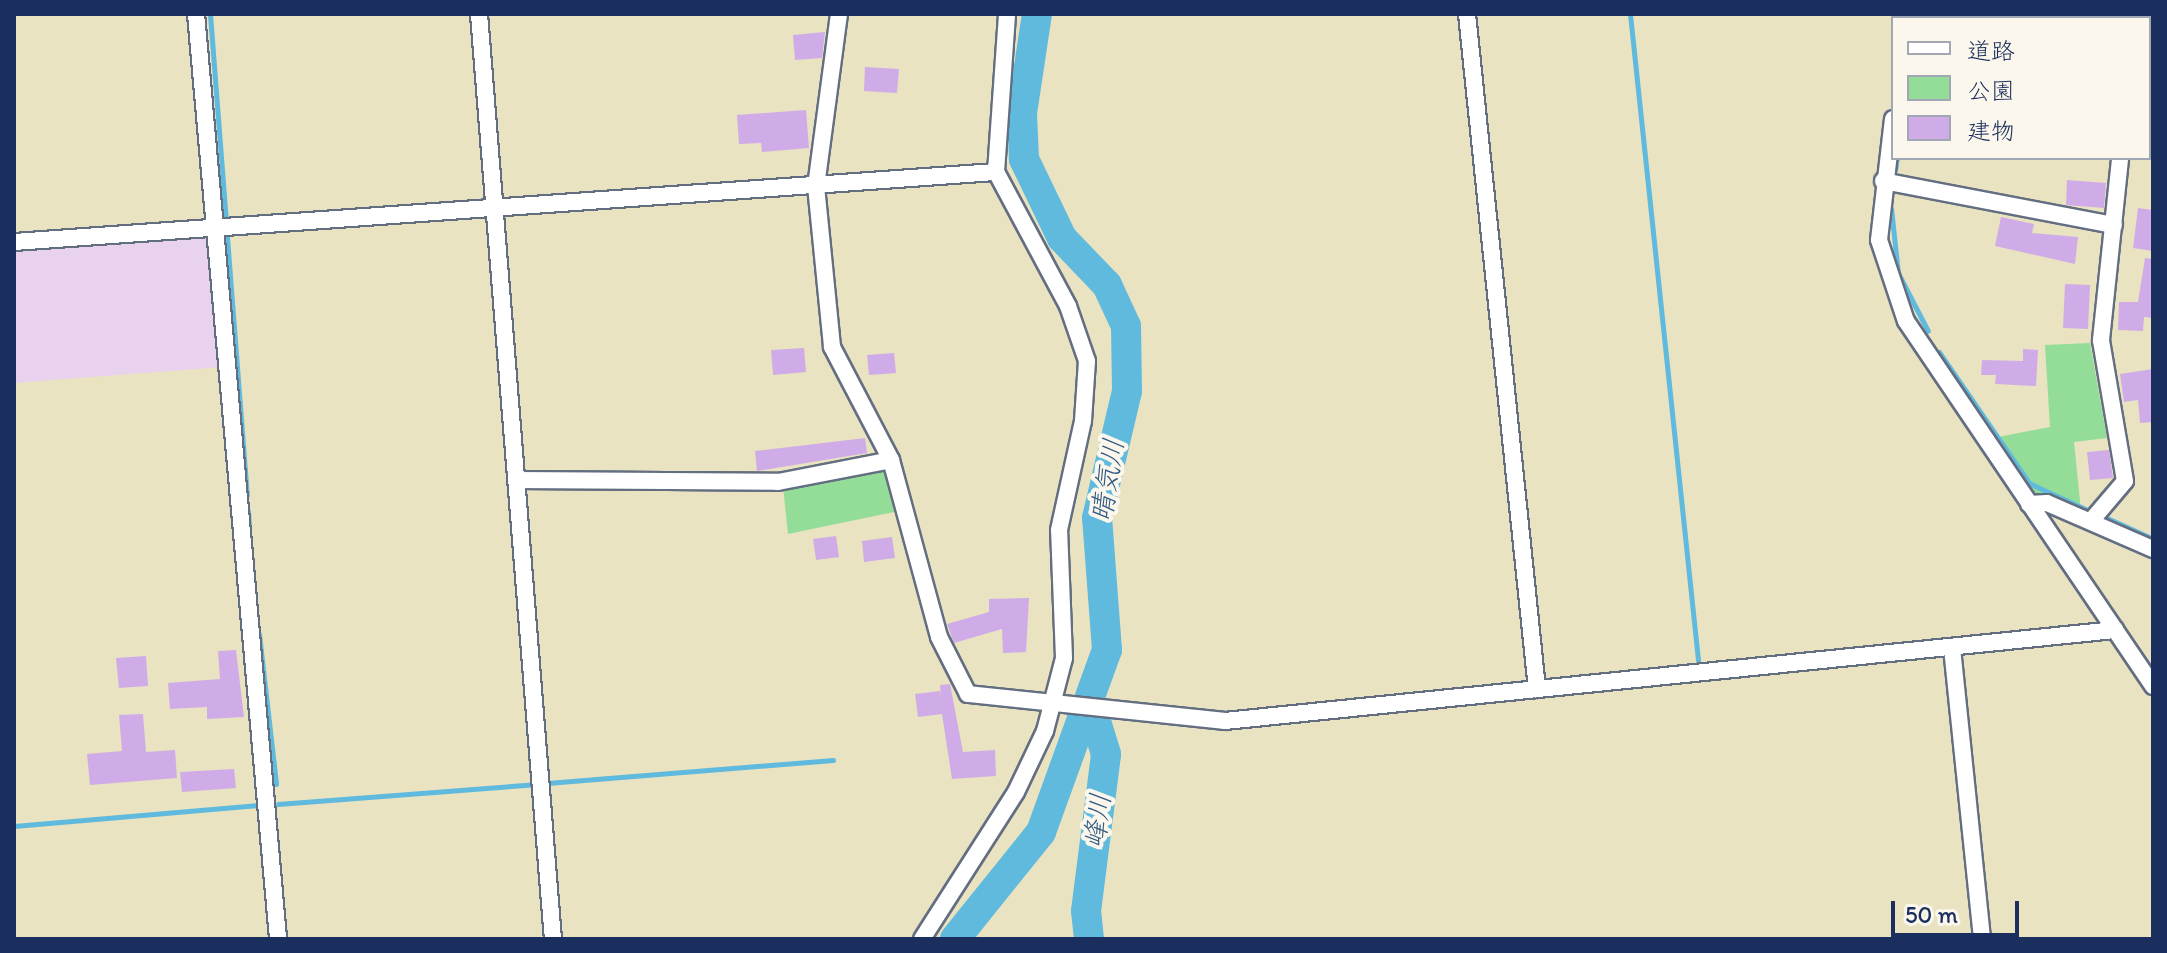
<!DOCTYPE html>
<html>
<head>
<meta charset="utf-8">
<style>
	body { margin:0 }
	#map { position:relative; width:2167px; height:953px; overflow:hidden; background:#e9e3c2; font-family:Itim,"Klee One",sans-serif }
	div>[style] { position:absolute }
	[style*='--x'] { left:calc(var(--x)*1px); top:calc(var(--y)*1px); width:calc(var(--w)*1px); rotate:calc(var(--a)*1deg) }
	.built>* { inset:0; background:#e9d2ed }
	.green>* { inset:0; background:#94dd98 }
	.stream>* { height:5px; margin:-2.5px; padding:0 2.5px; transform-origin:2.5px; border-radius:2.5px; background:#60badd }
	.river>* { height:30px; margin:-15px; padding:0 15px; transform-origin:15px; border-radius:15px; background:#60badd }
	.building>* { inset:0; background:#cface7 }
	.roads { filter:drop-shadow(2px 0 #636e81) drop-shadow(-2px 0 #636e81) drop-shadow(0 2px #636e81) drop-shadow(0 -2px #636e81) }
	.street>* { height:16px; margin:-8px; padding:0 8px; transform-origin:8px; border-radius:8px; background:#fff }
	span { translate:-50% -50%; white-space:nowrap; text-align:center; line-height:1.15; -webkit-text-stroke:8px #fbf7ec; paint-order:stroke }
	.water-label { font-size:28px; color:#305984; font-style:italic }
	.frame { position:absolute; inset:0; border:16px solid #1b2f5e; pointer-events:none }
	.legend { position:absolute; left:1891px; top:16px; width:260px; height:144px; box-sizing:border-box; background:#fbf7ec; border:2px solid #a1a7b3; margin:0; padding:10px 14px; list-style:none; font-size:24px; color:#1b2f5e }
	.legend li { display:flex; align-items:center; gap:16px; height:40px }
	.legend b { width:40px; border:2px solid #a1a7b3 }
	.scale { position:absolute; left:1891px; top:901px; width:128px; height:36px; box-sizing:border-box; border:4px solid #1b2f5e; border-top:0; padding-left:10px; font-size:24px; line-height:28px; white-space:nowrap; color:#1b2f5e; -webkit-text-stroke:6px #fbf7ec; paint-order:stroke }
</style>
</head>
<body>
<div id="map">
	<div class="built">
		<i style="clip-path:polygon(223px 217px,235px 366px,14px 383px,14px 233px)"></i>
	</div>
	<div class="green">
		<i style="clip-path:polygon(2090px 343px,2107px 438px,2074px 442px,2082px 521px,2038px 508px,1993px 438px,2050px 427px,2045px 345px)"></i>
		<i style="clip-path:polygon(888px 468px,894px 512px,788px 534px,783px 486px)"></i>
	</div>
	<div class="stream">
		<i style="--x:210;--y:14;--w:208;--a:85.6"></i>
		<i style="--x:1630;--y:14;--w:650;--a:83.99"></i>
		<i style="--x:1918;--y:14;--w:4;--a:90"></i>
		<i style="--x:1895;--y:170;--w:12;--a:-81"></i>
		<i style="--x:1891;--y:208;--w:65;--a:83.9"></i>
		<i style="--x:1898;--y:273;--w:65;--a:62.7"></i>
		<i style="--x:227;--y:237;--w:259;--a:85.6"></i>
		<i style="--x:1939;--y:352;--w:159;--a:55.5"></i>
		<i style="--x:2029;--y:483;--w:62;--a:24.9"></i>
		<i style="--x:248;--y:511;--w:14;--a:86"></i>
		<i style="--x:2107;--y:518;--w:51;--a:24.5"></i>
		<i style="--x:259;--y:634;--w:151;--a:83.5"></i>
		<i style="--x:547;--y:783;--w:287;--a:-4.6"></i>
		<i style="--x:278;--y:804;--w:258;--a:-4.4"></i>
		<i style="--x:14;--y:826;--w:246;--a:-4.9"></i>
	</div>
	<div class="river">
		<i style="--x:955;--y:939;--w:137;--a:-51.2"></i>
		<i style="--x:1041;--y:832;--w:194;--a:-70.1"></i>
		<i style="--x:1107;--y:650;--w:132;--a:-94.3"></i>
		<i style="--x:1097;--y:518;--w:130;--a:-76.7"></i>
		<i style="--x:1127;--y:391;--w:65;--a:-90.9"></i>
		<i style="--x:1126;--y:326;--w:45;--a:-114.9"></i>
		<i style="--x:1107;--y:285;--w:65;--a:-133.8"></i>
		<i style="--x:1062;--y:238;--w:88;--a:-115.7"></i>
		<i style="--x:1024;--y:159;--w:46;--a:-92.5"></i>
		<i style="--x:1022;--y:113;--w:100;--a:-81.4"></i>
		<i style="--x:1089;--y:939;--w:28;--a:-96"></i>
		<i style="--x:1086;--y:911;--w:158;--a:-82.7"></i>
		<i style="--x:1106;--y:754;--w:51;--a:-107"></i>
	</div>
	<div class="building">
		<i style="clip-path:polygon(825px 32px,822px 58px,795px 60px,793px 35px)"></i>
		<i style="clip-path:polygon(865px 67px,899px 69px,897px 93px,864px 91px)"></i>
		<i style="clip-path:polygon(806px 110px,809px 148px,762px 152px,761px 143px,739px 144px,737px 115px)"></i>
		<i style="clip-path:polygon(2067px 180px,2106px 183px,2104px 208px,2066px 205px)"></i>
		<i style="clip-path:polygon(2138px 208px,2153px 210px,2153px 251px,2133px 248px)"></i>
		<i style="clip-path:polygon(2001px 217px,2034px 224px,2032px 233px,2078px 237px,2075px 264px,1995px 246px)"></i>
		<i style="clip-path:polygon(2145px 258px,2153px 259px,2153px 318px,2144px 317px,2143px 331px,2118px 330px,2119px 302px,2138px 302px)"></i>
		<i style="clip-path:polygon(2065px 284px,2090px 285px,2088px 329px,2063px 328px)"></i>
		<i style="clip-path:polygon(804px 348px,806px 372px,773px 375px,771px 350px)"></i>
		<i style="clip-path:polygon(2023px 349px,2038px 350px,2036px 386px,1995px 384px,1996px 375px,1981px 375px,1982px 360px,2023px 361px)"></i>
		<i style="clip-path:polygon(894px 353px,896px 373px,869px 375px,867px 355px)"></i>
		<i style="clip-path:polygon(2153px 369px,2153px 422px,2140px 423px,2138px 400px,2124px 402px,2120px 374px)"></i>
		<i style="clip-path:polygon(865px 438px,867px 453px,757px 471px,755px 451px)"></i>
		<i style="clip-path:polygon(2109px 450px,2113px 478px,2090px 480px,2087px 452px)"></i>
		<i style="clip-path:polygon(836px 536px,839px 557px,816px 560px,813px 539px)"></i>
		<i style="clip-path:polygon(892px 537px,895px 558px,864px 562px,862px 541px)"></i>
		<i style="clip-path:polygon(1029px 598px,1026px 652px,1003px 653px,1002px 629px,954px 643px,947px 624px,989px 612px,989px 599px)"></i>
		<i style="clip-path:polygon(236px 650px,244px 717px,207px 719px,207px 707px,170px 709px,168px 683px,220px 679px,218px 651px)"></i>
		<i style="clip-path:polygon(146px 656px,148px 686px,119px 688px,116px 658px)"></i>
		<i style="clip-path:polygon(950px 684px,963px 752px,995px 750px,996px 776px,952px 779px,942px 714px,918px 717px,915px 694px,940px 691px,941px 698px,940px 685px)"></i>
		<i style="clip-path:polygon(143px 714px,146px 752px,175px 750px,177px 778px,90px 785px,87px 754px,122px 751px,119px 715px)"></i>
		<i style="clip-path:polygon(234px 769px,236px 788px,182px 792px,180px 772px)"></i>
	</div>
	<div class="roads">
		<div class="street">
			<i style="--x:196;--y:14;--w:929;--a:84.93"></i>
			<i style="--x:479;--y:14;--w:928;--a:85.43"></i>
			<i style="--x:839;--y:14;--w:174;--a:97.6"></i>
			<i style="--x:816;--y:186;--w:162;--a:84.3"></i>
			<i style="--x:832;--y:347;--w:127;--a:62.4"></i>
			<i style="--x:891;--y:460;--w:183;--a:74.8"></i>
			<i style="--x:939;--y:637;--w:64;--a:63"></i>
			<i style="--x:968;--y:694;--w:258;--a:6"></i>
			<i style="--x:1225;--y:721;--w:895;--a:-5.84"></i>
			<i style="--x:1467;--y:14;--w:679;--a:84.08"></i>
			<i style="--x:1906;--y:18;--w:4;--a:-76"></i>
			<i style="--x:2149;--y:107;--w:9;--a:-63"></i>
			<i style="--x:1893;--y:119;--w:122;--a:96.6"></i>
			<i style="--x:1879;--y:240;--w:85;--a:71.6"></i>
			<i style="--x:1906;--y:321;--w:441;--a:55.9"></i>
			<i style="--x:1883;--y:181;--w:235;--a:10.8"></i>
			<i style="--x:14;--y:242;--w:984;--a:-4.08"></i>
			<i style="--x:516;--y:480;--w:262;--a:0.4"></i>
			<i style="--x:778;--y:482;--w:115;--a:-11"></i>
			<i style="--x:2029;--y:504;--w:18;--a:-3"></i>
			<i style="--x:2047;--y:503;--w:116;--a:23.5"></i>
			<i style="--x:2091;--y:521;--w:52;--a:-49.6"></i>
			<i style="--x:2125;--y:481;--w:143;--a:-99.7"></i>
			<i style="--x:2101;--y:340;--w:183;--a:-84"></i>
			<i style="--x:1952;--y:648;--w:293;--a:84.1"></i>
			<i style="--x:922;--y:939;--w:174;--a:-57.4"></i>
			<i style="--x:1016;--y:792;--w:68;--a:-64.6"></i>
			<i style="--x:1045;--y:731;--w:75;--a:-75.4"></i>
			<i style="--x:1064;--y:658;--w:128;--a:-92.2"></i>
			<i style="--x:1059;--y:530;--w:112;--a:-77.6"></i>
			<i style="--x:1083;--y:421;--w:60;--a:-86.2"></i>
			<i style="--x:1087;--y:361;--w:58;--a:-109.1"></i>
			<i style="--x:1068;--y:306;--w:152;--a:-118.2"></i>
			<i style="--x:996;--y:172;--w:158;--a:-86"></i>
		</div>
	</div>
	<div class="water-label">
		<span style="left:1107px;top:480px;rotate:-81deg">晴気川</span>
		<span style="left:1097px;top:821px;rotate:-83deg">峰川</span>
	</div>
	<div class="frame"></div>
	<ul class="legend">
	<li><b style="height:10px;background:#fff"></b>道路</li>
	<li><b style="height:22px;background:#94dd98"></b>公園</li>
	<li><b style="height:22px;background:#cface7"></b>建物</li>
	</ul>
	<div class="scale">50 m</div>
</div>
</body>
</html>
